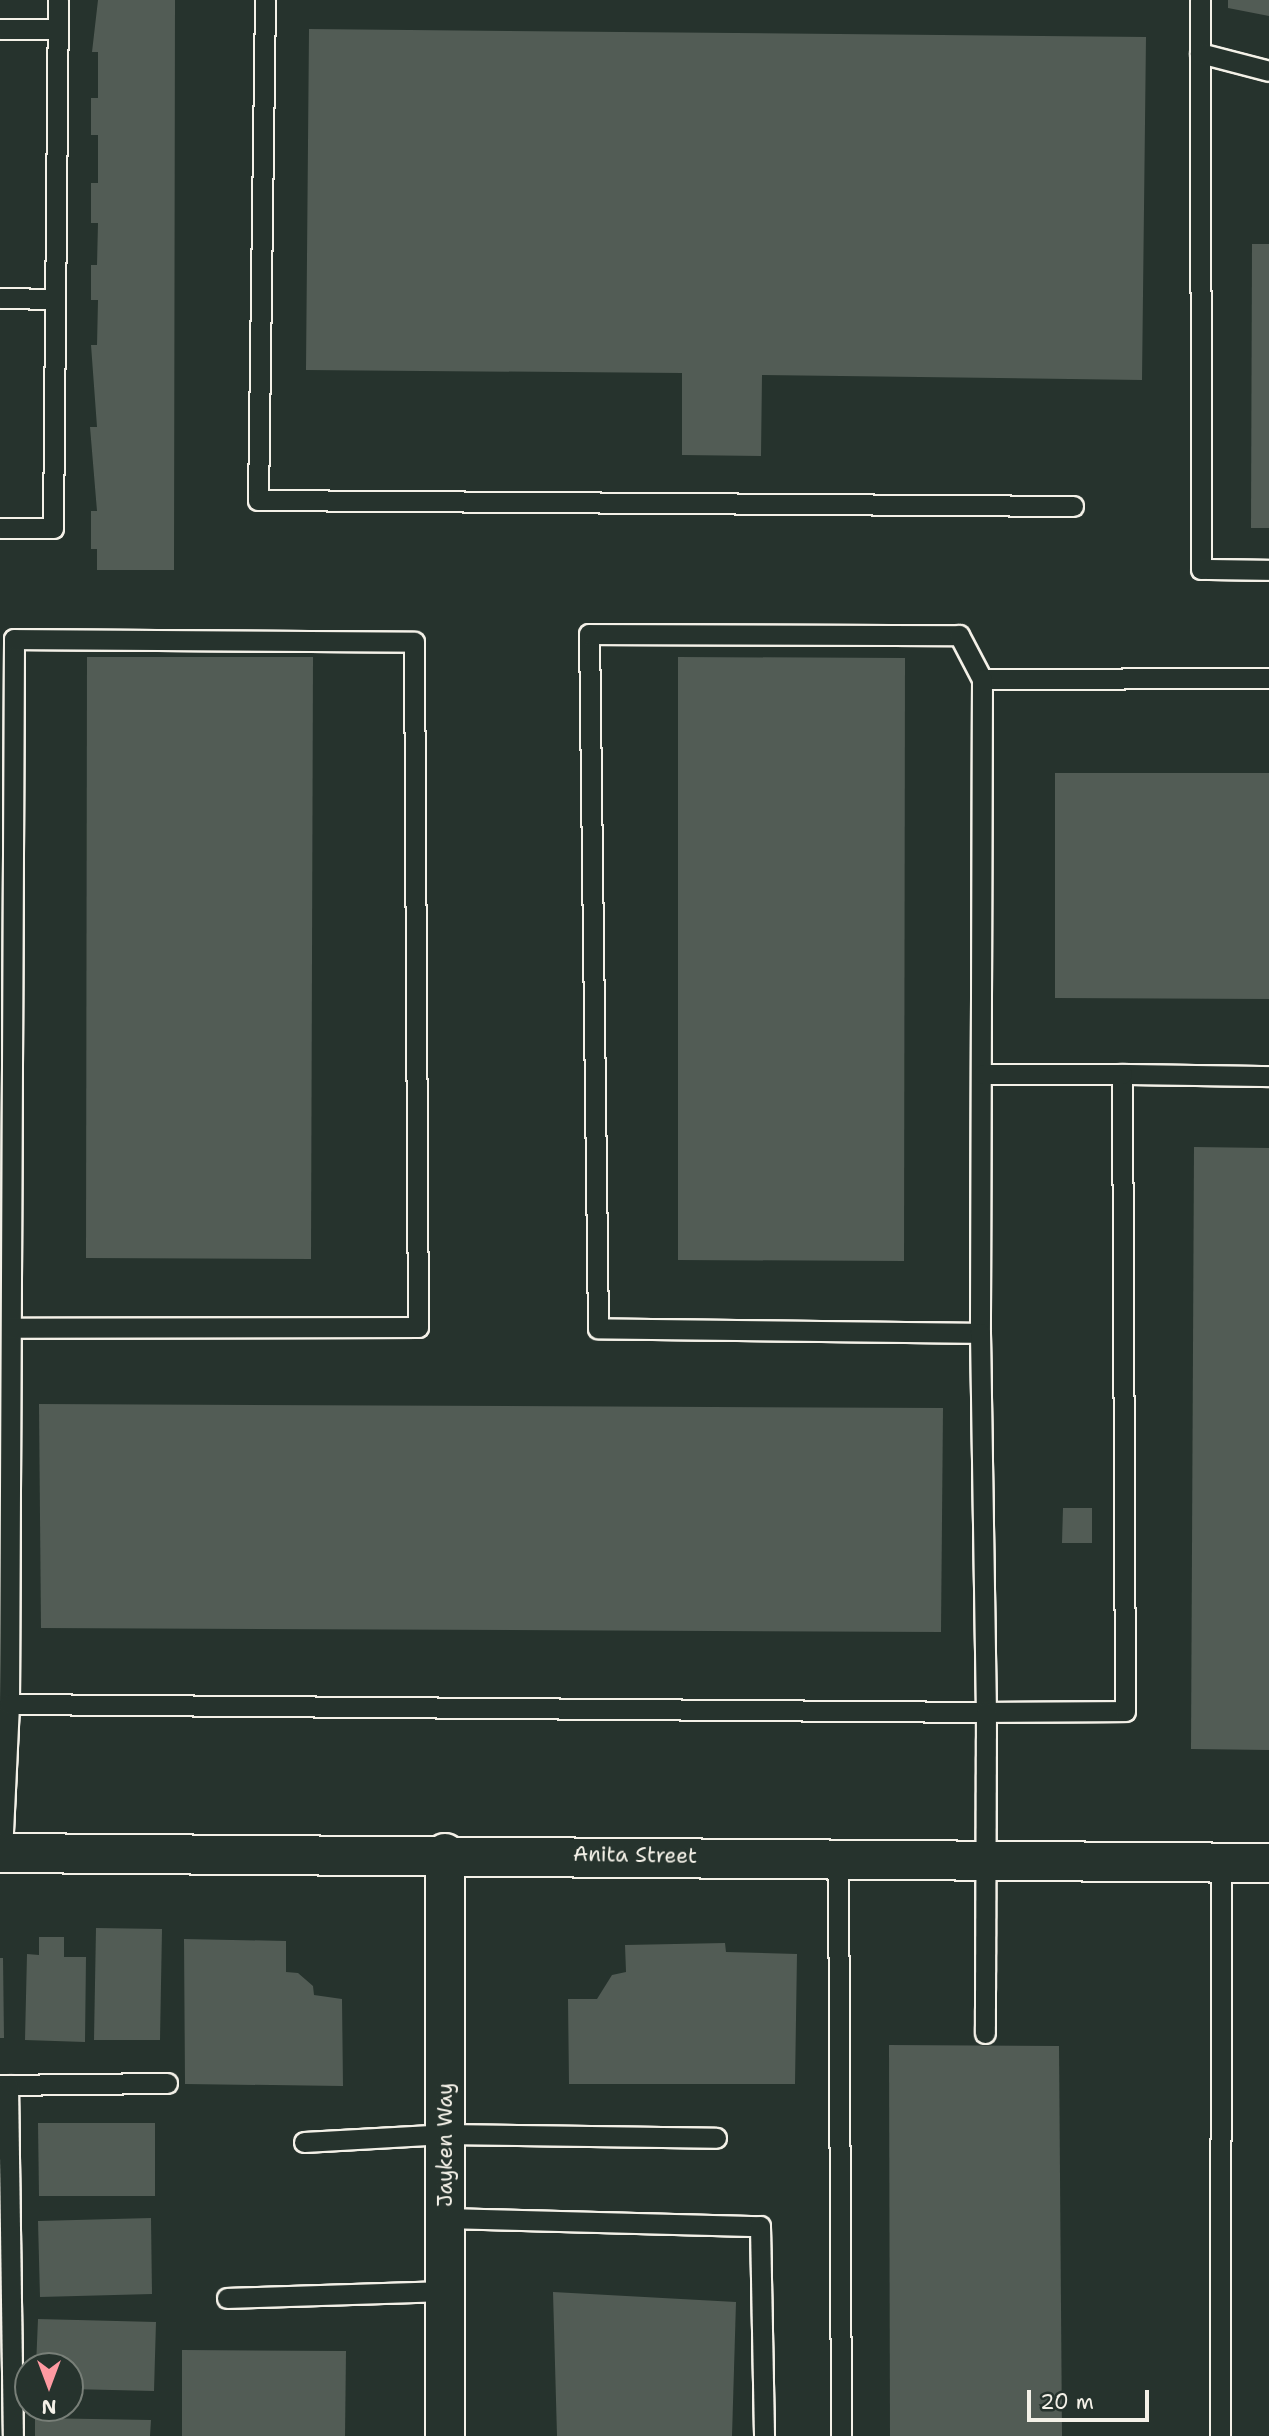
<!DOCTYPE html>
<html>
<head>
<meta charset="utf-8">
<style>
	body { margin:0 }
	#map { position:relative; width:1269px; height:2436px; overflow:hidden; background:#26332d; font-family:"Shantell Sans",sans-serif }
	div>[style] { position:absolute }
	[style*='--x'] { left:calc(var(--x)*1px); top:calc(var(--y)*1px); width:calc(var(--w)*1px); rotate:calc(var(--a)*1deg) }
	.building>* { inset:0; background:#525c55 }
	.roads { filter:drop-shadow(2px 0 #f4f1e8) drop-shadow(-2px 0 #f4f1e8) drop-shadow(0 2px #f4f1e8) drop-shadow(0 -2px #f4f1e8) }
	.service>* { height:19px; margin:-9.5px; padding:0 9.5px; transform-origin:9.5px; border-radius:9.5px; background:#26332d }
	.minor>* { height:38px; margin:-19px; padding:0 19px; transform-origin:19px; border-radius:19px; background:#26332d }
	.tertiary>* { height:38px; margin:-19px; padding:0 19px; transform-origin:19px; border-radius:19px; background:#26332d }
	span { translate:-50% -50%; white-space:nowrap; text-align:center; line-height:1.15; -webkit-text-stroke:7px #26332d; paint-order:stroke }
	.street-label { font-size:21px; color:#f4f1e8 }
	.north { position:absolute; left:14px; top:2352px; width:70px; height:70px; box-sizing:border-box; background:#26332d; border:2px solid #787f78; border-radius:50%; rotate:180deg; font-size:19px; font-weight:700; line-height:28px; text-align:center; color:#f4f1e8 }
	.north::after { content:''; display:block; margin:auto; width:24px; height:32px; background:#ff9aa2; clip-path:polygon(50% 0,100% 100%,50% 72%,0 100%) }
	.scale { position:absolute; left:1027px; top:2390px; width:122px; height:32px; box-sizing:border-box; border:4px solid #f4f1e8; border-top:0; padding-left:9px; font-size:21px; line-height:24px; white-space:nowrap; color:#f4f1e8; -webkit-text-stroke:5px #26332d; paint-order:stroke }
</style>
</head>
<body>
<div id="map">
	<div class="building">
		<i style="clip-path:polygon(98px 0,175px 0,174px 570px,97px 570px,97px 549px,91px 549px,91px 511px,97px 511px,90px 427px,97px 427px,91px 345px,97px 345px,98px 300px,91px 300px,91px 265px,97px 265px,98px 223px,91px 223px,91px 183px,98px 183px,98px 135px,91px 135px,91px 98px,98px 98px,98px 52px,92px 52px)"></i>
		<i style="clip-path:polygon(1228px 0,1269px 0,1269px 16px,1228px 8px)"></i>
		<i style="clip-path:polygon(309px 29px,1146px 37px,1142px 380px,762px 375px,761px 456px,682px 455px,682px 373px,306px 370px)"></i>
		<i style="clip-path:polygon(1252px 244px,1269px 244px,1269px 528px,1251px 528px)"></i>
		<i style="clip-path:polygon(87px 657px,313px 657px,311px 1259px,86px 1258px)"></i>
		<i style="clip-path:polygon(678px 657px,905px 658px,904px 1261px,678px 1260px)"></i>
		<i style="clip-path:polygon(1055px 773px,1269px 773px,1269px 999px,1055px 998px)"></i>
		<i style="clip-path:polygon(1194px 1147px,1269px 1148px,1269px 1750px,1191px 1749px)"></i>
		<i style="clip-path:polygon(39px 1404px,943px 1408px,941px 1632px,41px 1628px)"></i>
		<i style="clip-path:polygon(1063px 1508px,1092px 1508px,1092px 1543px,1062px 1543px)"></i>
		<i style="clip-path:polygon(96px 1928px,162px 1929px,160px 2040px,94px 2040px)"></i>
		<i style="clip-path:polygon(39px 1937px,64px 1937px,64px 1957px,86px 1957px,85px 2042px,25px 2040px,27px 1954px,39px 1955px)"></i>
		<i style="clip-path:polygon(184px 1939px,286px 1941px,286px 1972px,298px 1973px,313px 1986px,314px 1995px,342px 1999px,343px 2086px,185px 2084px)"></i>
		<i style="clip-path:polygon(725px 1943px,726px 1952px,797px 1954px,795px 2084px,569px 2084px,568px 1999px,597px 1999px,612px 1975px,626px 1972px,625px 1945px)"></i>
		<i style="clip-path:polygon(0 1958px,3px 1958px,4px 2038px,0 2038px)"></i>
		<i style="clip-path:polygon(889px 2045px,1059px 2046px,1062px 2436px,890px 2436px)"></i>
		<i style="clip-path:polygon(38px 2123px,155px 2123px,155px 2196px,39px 2196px)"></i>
		<i style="clip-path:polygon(151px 2218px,152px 2294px,40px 2297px,38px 2221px)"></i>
		<i style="clip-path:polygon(553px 2292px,736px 2302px,732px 2436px,557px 2436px)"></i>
		<i style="clip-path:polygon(38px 2319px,156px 2322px,154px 2391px,70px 2389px,70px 2366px,36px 2366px)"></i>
		<i style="clip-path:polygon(182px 2350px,346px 2351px,345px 2436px,182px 2436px)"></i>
		<i style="clip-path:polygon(35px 2418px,151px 2420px,150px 2436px,35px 2436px)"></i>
	</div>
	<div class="roads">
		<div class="service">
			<i style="--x:265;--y:0;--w:500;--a:90.8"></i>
			<i style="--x:258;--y:500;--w:815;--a:0.42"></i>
			<i style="--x:1200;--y:0;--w:569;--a:89.9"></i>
			<i style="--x:1201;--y:569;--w:68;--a:0.8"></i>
			<i style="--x:0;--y:29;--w:57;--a:0"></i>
			<i style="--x:1200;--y:53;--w:71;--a:14.6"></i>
			<i style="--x:0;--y:298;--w:55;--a:1"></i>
			<i style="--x:0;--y:528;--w:53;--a:0"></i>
			<i style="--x:53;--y:528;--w:528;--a:-89.46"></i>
			<i style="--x:982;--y:679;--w:287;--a:-0.2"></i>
			<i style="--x:1122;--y:1074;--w:147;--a:0.8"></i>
			<i style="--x:980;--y:1333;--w:382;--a:-179.3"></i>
			<i style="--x:598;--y:1328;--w:694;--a:-90.74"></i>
			<i style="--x:589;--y:634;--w:370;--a:0.2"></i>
			<i style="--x:959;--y:635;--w:50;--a:62.4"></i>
			<i style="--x:982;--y:679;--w:654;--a:90.18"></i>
			<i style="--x:980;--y:1333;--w:379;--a:89.1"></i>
			<i style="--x:986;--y:1712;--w:139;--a:-0.4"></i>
			<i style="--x:1125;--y:1711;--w:637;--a:-90.27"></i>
			<i style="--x:1122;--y:1074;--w:139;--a:180"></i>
			<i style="--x:9;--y:1704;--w:1065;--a:-89.73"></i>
			<i style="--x:14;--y:639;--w:400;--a:0.4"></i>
			<i style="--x:414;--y:642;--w:685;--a:89.67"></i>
			<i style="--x:418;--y:1327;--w:407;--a:179.9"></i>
			<i style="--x:2;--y:1853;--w:149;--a:-87.3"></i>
			<i style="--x:9;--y:1704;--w:977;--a:0.47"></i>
			<i style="--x:986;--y:1712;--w:321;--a:90.2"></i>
			<i style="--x:838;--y:1858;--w:578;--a:89.7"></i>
			<i style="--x:0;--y:2085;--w:167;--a:-0.7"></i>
			<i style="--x:8;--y:2085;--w:351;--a:89.2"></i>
			<i style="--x:304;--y:2142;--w:141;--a:-3.2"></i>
			<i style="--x:445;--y:2134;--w:271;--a:0.8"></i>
			<i style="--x:445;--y:2218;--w:315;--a:1.5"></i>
			<i style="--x:760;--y:2226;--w:210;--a:88.9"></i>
			<i style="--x:227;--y:2298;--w:218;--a:-1.8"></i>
			<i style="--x:1220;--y:2436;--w:573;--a:-89.9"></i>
		</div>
		<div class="minor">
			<i style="--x:445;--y:1853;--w:583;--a:90"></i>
		</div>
		<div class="tertiary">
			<i style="--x:0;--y:1853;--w:1269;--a:0.45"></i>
		</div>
	</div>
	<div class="street-label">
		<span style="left:635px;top:1855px;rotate:1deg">Anita Street</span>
		<span style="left:445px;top:2145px;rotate:-90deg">Jayken Way</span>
	</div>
	<div class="north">N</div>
	<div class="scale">20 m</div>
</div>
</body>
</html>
